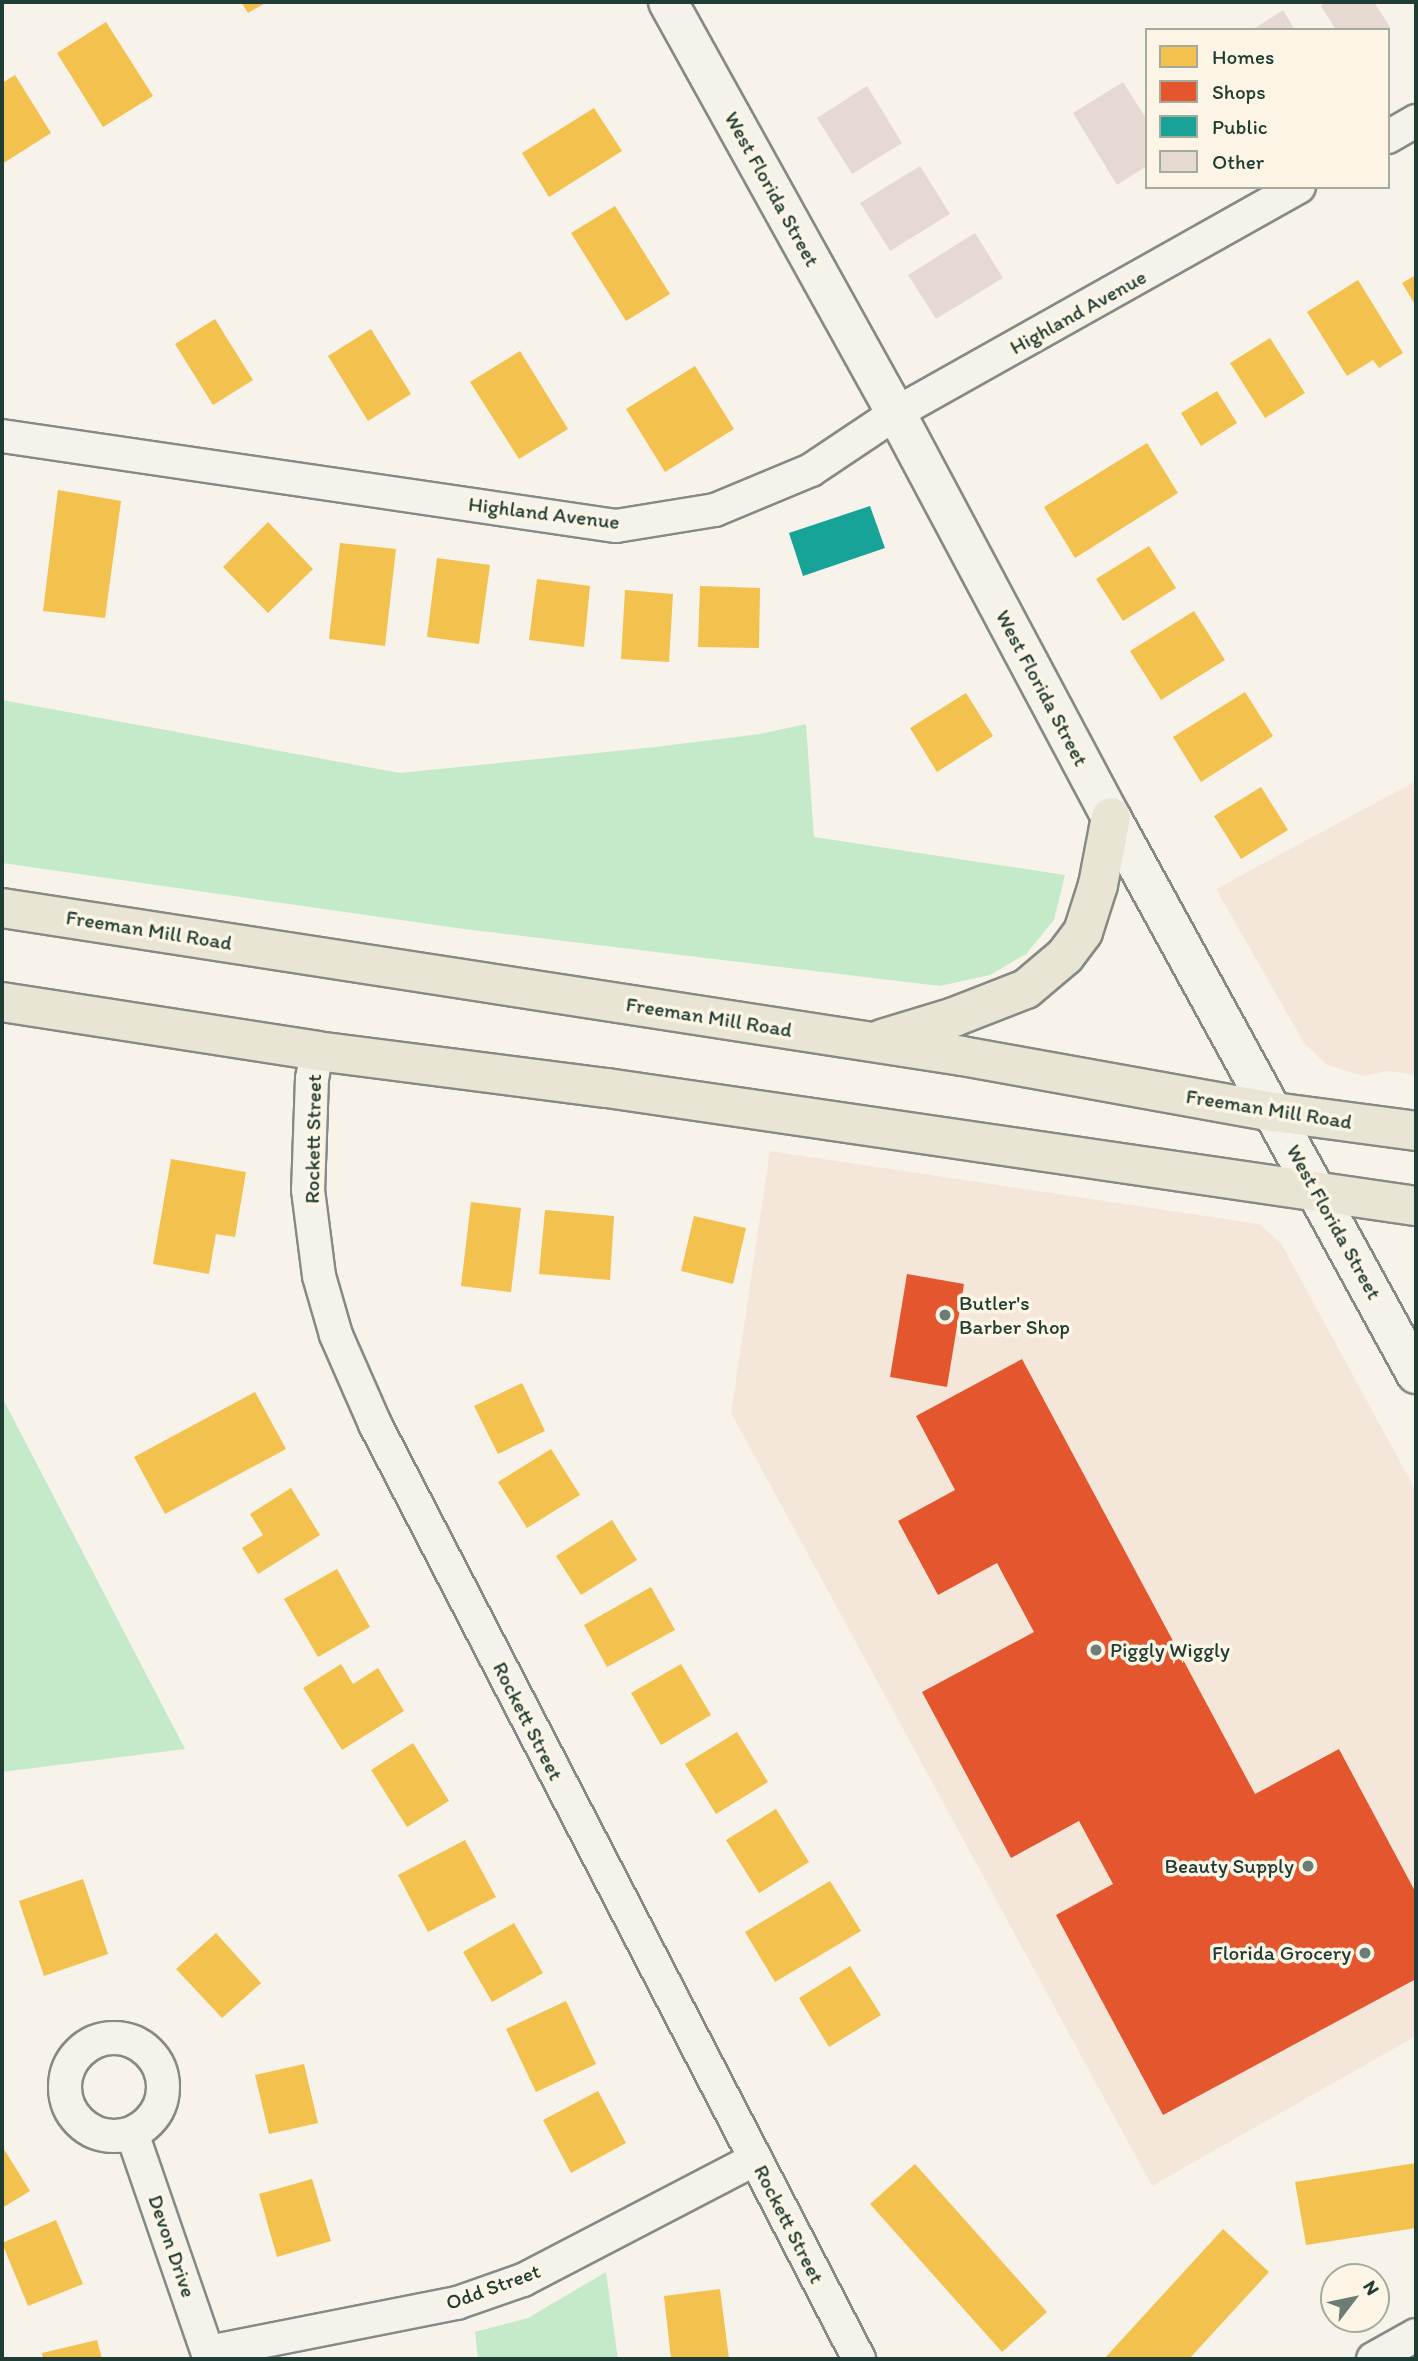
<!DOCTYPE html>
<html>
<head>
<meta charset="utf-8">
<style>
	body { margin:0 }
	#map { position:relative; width:1418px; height:2361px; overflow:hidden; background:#f7f3ea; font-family:Itim,sans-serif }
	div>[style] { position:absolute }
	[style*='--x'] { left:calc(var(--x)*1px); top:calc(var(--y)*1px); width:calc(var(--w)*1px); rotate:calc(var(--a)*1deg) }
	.built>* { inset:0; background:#f4e7da }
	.green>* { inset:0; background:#c4eaca }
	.homes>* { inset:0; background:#f2c14e }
	.shops>* { inset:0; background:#e4572e }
	.public>* { inset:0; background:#17a398 }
	.building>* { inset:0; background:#e6d9d2 }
	.roads { filter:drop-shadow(2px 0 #868984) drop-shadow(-2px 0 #868984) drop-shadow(0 2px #868984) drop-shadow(0 -2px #868984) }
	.minor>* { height:32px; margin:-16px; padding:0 16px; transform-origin:16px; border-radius:16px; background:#f5f2ec }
	.minor>.ring { margin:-16px; padding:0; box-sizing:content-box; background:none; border:32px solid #f5f2ec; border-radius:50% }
	.secondary>* { height:38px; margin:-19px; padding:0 19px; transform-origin:19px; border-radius:19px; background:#f5f2ec }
	.primary>* { height:38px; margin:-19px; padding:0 19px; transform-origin:19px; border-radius:19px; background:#e9e5d5 }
	.dots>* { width:19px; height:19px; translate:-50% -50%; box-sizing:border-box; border:4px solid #fcf5e5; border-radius:50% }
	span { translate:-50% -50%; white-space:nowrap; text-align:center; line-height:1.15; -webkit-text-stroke:7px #fcf5e5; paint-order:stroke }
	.street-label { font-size:21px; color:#1f3d34 }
	.poi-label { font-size:21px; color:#1f3d34 }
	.left { translate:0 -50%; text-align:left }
	.right { translate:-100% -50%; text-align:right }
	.frame { position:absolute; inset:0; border:4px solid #1f3d34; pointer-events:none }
	.legend { position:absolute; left:1145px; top:28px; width:245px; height:161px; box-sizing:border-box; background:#fcf5e5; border:2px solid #a4ab9e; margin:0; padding:9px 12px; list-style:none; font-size:21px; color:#1f3d34 }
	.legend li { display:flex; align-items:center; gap:14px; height:35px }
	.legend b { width:35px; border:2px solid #a4ab9e }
	.north { position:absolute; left:1320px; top:2263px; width:70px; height:70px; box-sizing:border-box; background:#fcf5e5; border:2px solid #a4ab9e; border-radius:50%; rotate:58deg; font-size:19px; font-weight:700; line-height:28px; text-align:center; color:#1f3d34 }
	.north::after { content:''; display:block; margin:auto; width:24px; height:32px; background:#6b7d74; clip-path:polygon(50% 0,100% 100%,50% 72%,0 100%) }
</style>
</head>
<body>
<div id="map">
	<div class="built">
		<i style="clip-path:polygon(1416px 781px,1416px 1075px,1388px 1071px,1363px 1076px,1327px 1065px,1304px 1043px,1216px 889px)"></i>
		<i style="clip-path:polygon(770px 1151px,1259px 1224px,1281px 1243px,1416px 1491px,1416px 2036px,1152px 2186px,731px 1413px)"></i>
	</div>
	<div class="green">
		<i style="clip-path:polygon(2px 700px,400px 773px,655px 747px,760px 734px,806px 724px,814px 837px,1065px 875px,1054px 920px,1026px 954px,990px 975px,940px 986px,464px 929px,2px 863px)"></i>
		<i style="clip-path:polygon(2px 1397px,185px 1749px,2px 1772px)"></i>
		<i style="clip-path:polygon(606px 2272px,618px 2359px,478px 2359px,475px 2332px,528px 2318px)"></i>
	</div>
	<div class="homes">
		<i style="clip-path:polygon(241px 2px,267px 2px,248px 13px)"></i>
		<i style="clip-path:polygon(106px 22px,153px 96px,103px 127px,57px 53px)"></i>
		<i style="clip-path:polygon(15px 75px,51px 133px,2px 164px,2px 83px)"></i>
		<i style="clip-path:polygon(594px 108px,622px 151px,549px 197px,522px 153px)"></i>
		<i style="clip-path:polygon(615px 206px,670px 294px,626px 321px,571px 233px)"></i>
		<i style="clip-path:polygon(1416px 275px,1416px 306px,1402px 283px)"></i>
		<i style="clip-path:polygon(1358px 280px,1403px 353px,1379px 368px,1373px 360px,1347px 376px,1307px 312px)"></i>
		<i style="clip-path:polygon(215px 319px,253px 380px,213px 405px,175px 344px)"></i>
		<i style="clip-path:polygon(371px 329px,411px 394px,368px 421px,328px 356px)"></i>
		<i style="clip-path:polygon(1270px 338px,1305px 393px,1265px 418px,1230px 363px)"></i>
		<i style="clip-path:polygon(520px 351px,568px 429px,519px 459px,470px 382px)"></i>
		<i style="clip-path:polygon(695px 366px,734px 429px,665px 472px,626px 409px)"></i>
		<i style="clip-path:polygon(1217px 391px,1237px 423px,1201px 446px,1181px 413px)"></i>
		<i style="clip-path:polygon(1147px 443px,1178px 493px,1075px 558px,1044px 507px)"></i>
		<i style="clip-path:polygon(58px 490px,121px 501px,105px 618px,43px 611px)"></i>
		<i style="clip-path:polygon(268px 522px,313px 569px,268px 613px,223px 567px)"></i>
		<i style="clip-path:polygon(340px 543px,396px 549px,385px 646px,329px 639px)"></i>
		<i style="clip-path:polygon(1149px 546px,1176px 588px,1123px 621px,1096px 579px)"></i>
		<i style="clip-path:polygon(437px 558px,490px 565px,479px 644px,427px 637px)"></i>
		<i style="clip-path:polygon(537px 579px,590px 586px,584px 647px,529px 640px)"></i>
		<i style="clip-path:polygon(700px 586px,760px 588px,759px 648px,698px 647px)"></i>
		<i style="clip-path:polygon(625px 590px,673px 594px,669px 662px,621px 659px)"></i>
		<i style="clip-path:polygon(1194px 611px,1225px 660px,1161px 700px,1130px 651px)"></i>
		<i style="clip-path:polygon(1245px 692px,1273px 736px,1201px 782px,1173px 737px)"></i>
		<i style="clip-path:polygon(966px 693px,993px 736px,937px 772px,910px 728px)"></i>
		<i style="clip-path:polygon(1261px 787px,1288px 830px,1241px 859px,1214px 816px)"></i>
		<i style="clip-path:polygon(171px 1159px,246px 1172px,235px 1237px,216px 1234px,209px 1274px,153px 1264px)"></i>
		<i style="clip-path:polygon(471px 1202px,521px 1208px,511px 1292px,461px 1286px)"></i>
		<i style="clip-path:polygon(545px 1210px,614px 1216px,610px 1280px,539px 1274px)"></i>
		<i style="clip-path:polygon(694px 1216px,746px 1228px,733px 1284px,681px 1271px)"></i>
		<i style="clip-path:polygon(522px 1383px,545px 1431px,498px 1454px,474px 1406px)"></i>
		<i style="clip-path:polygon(255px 1392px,286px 1449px,165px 1514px,134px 1457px)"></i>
		<i style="clip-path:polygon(551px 1449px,580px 1495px,527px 1528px,498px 1482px)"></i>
		<i style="clip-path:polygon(291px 1488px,320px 1535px,258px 1574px,242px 1548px,263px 1535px,250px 1514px)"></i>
		<i style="clip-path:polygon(612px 1520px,637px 1560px,581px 1595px,556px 1556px)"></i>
		<i style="clip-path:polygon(337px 1569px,370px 1627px,318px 1657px,284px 1599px)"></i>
		<i style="clip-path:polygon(651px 1587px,675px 1630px,607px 1667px,584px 1625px)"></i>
		<i style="clip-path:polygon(341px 1664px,353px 1684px,378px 1668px,404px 1711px,342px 1750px,303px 1688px)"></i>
		<i style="clip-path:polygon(681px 1664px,711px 1715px,661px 1745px,631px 1693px)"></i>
		<i style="clip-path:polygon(737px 1732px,768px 1782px,716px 1814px,685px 1764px)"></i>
		<i style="clip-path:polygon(413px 1743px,449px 1801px,407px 1827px,371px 1770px)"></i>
		<i style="clip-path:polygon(776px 1809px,809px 1862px,759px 1893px,726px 1840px)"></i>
		<i style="clip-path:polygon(465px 1840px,496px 1897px,428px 1932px,398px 1875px)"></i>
		<i style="clip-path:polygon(83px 1879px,108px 1954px,44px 1976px,19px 1901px)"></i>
		<i style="clip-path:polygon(830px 1881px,861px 1931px,775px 1982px,745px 1932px)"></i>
		<i style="clip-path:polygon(514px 1923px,543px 1973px,492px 2002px,463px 1952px)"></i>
		<i style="clip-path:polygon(216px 1933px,261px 1983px,222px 2018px,176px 1969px)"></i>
		<i style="clip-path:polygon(850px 1966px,881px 2015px,829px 2047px,799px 1998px)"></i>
		<i style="clip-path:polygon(566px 2001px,596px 2064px,536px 2092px,506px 2029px)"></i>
		<i style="clip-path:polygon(304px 2064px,318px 2123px,269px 2134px,255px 2075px)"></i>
		<i style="clip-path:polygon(598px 2091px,626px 2143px,571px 2173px,543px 2120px)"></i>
		<i style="clip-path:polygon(2px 2146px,30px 2191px,2px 2208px)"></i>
		<i style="clip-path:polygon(1416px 2163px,1416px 2228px,1306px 2245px,1295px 2182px)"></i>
		<i style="clip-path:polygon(915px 2164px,1047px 2312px,1002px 2352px,870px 2204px)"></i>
		<i style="clip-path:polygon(312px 2179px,331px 2241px,277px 2257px,259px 2194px)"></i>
		<i style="clip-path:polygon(56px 2220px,83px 2284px,28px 2306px,2px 2243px)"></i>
		<i style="clip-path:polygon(1223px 2229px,1269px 2272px,1189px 2359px,1104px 2359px)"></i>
		<i style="clip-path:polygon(720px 2289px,729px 2359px,671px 2359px,664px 2296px)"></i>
		<i style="clip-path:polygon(97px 2340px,102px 2359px,43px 2359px,42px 2353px)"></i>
	</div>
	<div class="shops">
		<i style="clip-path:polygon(907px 1274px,964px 1284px,947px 1387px,890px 1377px)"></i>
		<i style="clip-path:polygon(1022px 1359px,1255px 1794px,1339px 1749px,1416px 1893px,1416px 1979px,1163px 2115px,1056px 1915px,1113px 1884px,1079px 1821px,1011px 1858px,922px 1692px,1034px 1632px,997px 1563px,938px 1595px,898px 1521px,955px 1490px,916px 1416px)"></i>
	</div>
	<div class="public">
		<i style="clip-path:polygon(870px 506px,885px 548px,803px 576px,789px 533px)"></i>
	</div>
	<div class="building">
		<i style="clip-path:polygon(1327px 2px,1374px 2px,1390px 27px,1386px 30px,1336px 30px,1321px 6px)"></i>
		<i style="clip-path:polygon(1283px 10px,1295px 30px,1252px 30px)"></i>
		<i style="clip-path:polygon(1123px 82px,1147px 120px,1147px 166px,1117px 185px,1073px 113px)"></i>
		<i style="clip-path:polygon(867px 86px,902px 143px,852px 174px,817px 118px)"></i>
		<i style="clip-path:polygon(920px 166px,950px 214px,890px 251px,860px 203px)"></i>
		<i style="clip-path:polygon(975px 233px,1003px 278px,936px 319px,908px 275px)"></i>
	</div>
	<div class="roads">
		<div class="minor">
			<i style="--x:1388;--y:137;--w:32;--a:-30"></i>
			<i style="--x:2;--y:436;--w:621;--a:8.34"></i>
			<i style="--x:616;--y:526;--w:100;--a:-9.2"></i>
			<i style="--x:715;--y:510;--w:104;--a:-22.6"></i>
			<i style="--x:811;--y:470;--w:102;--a:-33.8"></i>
			<i style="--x:896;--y:413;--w:462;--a:-29.3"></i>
			<i style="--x:317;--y:1051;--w:27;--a:100"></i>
			<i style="--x:312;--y:1078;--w:112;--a:92"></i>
			<i style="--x:308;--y:1190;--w:87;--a:82.7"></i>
			<i style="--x:319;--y:1276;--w:61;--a:73.9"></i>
			<i style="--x:336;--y:1335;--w:97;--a:66.3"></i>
			<i style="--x:375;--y:1424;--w:1053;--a:62.63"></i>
			<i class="ring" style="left:65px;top:2038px;width:66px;height:66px"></i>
			<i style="--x:132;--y:2133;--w:239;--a:71"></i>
			<i style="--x:209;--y:2352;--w:253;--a:-11.2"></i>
			<i style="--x:457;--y:2303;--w:70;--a:-19.2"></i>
			<i style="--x:523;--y:2280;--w:262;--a:-27.5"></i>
			<i style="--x:1373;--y:2359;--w:49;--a:-29.2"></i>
		</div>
		<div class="secondary">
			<i style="--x:668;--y:2;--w:470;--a:61"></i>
			<i style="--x:896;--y:413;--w:458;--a:62"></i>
			<i style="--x:1111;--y:817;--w:635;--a:61.3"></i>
		</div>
		<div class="primary">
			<i style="--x:2;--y:908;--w:971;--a:8.76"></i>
			<i style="--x:962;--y:1056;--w:317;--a:10.2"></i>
			<i style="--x:1274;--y:1112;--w:143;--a:7.6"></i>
			<i style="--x:2;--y:1002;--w:319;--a:8.8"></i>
			<i style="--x:317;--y:1051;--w:292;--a:7.3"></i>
			<i style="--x:607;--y:1088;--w:818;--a:8.3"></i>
			<i style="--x:882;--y:1039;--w:75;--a:-17"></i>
			<i style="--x:954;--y:1017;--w:77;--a:-21.3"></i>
			<i style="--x:1026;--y:989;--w:51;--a:-40.2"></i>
			<i style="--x:1065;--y:956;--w:30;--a:-53"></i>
			<i style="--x:1083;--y:932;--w:49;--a:-72.3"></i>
			<i style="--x:1098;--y:885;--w:69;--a:-79.2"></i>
		</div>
	</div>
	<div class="dots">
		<i style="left:945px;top:1315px;background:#6b7d74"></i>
		<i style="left:1096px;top:1650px;background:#6b7d74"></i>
		<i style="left:1308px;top:1866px;background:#6b7d74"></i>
		<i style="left:1365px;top:1953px;background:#6b7d74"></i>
	</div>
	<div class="street-label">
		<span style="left:772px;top:189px;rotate:61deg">West Florida Street</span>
		<span style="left:1078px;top:312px;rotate:-29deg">Highland Avenue</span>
		<span style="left:544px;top:513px;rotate:7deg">Highland Avenue</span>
		<span style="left:1042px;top:688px;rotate:62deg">West Florida Street</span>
		<span style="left:149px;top:930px;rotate:9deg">Freeman Mill Road</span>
		<span style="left:709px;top:1017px;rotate:9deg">Freeman Mill Road</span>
		<span style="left:1269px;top:1109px;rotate:9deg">Freeman Mill Road</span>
		<span style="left:313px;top:1139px;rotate:-89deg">Rockett Street</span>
		<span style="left:1334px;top:1222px;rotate:61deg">West Florida Street</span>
		<span style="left:528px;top:1721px;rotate:63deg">Rockett Street</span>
		<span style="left:789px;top:2224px;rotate:63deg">Rockett Street</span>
		<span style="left:172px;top:2246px;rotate:71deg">Devon Drive</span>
		<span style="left:493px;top:2287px;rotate:-20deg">Odd Street</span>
	</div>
	<div class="poi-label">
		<span class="left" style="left:959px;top:1315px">Butler's<br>Barber Shop</span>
		<span class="left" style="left:1110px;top:1650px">Piggly Wiggly</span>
		<span class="right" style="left:1294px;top:1866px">Beauty Supply</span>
		<span class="right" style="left:1351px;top:1953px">Florida Grocery</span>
	</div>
	<div class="frame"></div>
	<ul class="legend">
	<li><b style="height:19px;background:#f2c14e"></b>Homes</li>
	<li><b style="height:19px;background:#e4572e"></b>Shops</li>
	<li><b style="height:19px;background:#17a398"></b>Public</li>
	<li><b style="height:19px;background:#e6d9d2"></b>Other</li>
	</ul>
	<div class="north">N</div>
</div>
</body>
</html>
